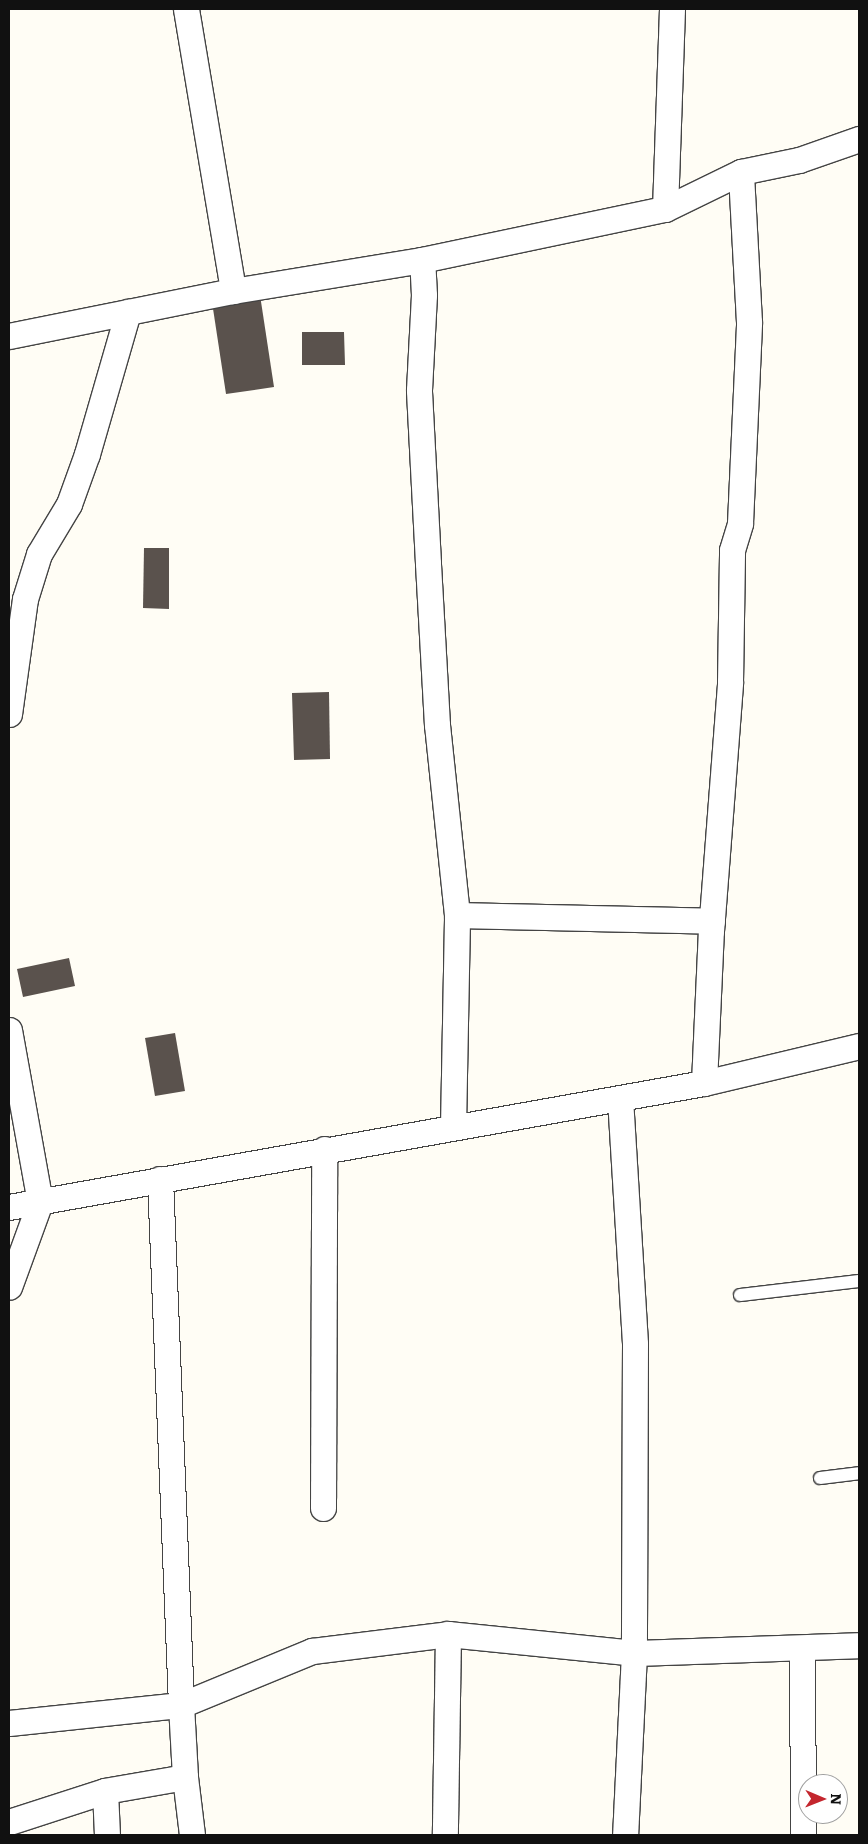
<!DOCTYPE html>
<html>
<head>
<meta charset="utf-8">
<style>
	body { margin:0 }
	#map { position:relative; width:868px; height:1844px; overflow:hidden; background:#fffdf5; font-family:Literata,serif }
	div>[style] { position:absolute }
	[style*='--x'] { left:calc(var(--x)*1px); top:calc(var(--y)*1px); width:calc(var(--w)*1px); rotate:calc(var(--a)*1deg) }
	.building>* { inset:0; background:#5a524d }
	.roads { filter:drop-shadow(1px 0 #444) drop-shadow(-1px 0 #444) drop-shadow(0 1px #444) drop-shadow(0 -1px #444) }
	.lane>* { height:12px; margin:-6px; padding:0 6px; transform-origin:6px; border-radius:6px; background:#fff }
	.street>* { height:25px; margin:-12.5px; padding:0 12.5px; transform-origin:12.5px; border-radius:12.5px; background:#fff }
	span { translate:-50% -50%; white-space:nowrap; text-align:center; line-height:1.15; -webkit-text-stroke:5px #fff; paint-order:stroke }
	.frame { position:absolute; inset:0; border:10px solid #111; pointer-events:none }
	.north { position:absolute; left:798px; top:1774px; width:50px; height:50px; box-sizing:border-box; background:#fff; border:1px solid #a0a0a0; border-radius:50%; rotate:91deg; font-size:14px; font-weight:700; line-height:20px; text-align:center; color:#111 }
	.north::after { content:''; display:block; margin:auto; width:18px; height:22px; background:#c4262e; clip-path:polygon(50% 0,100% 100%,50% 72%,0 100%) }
</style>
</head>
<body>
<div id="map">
	<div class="building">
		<i style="clip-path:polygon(260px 295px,274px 387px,226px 394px,212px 302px)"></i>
		<i style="clip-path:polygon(302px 332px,344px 332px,345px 365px,302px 365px)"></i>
		<i style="clip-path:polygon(144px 548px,169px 548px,169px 609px,143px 608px)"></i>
		<i style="clip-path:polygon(329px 692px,330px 759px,294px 760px,292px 693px)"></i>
		<i style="clip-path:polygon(69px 958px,75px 986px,23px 997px,17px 969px)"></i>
		<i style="clip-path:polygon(175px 1033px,185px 1091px,155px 1096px,145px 1038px)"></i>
	</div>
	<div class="roads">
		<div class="lane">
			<i style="--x:740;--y:1295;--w:120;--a:-6.7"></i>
			<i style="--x:820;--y:1478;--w:39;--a:-7"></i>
		</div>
		<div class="street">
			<i style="--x:186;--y:9;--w:286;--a:80.5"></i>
			<i style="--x:672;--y:9;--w:200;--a:92"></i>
			<i style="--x:665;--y:209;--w:85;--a:-26"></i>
			<i style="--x:741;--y:172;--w:59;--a:-11.7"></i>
			<i style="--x:799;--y:160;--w:64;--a:-19.3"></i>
			<i style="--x:9;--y:336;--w:228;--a:-11.4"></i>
			<i style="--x:233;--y:291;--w:192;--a:-9.3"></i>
			<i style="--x:9;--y:714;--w:116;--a:-82.1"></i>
			<i style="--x:25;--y:599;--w:47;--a:-72.7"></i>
			<i style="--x:39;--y:554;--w:58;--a:-59"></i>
			<i style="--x:69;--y:504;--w:53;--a:-70.2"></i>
			<i style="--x:87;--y:454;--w:148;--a:-73.9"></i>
			<i style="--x:457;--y:915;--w:255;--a:1.3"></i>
			<i style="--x:9;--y:1030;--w:175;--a:79.8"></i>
			<i style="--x:40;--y:1202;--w:90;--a:110"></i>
			<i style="--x:704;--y:1083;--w:152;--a:-87.4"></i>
			<i style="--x:711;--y:931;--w:250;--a:-85.6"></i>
			<i style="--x:730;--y:682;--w:132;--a:-89.1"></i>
			<i style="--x:732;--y:550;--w:28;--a:-73"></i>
			<i style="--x:740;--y:523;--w:201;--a:-87.4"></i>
			<i style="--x:749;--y:322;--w:150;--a:-93.1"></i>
			<i style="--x:620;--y:1098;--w:246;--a:86.5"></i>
			<i style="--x:635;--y:1344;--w:309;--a:90.2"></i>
			<i style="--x:634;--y:1653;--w:225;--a:-2"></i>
			<i style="--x:453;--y:1127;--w:212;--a:-88.9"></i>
			<i style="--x:457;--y:915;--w:191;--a:-96"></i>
			<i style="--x:437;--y:725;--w:162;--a:-93.2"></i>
			<i style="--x:428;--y:563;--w:173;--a:-93"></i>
			<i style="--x:419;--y:390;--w:95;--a:-87"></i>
			<i style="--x:424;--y:295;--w:35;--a:-93"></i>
			<i style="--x:422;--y:260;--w:248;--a:-11.9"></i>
			<i style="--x:160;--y:1179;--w:526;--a:87.71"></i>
			<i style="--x:181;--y:1705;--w:142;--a:-22.4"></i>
			<i style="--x:312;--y:1651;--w:137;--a:-7.1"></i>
			<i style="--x:448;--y:1634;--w:201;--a:90.9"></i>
			<i style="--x:9;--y:1207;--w:706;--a:-10.12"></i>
			<i style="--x:704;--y:1083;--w:159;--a:-13.4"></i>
			<i style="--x:323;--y:1508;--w:359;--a:-89.8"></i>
			<i style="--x:448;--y:1634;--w:187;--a:5.8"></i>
			<i style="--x:634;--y:1653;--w:182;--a:92.8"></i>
			<i style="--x:802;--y:1648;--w:187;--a:89.7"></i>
			<i style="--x:9;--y:1723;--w:173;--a:-6"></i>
			<i style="--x:181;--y:1705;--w:72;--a:86.8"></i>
			<i style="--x:185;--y:1777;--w:81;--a:170.1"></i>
			<i style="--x:105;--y:1791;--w:44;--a:87.4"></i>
			<i style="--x:185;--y:1777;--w:58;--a:83.1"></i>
			<i style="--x:9;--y:1822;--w:101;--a:-17.9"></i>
		</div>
	</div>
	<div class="frame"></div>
	<div class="north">N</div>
</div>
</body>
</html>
